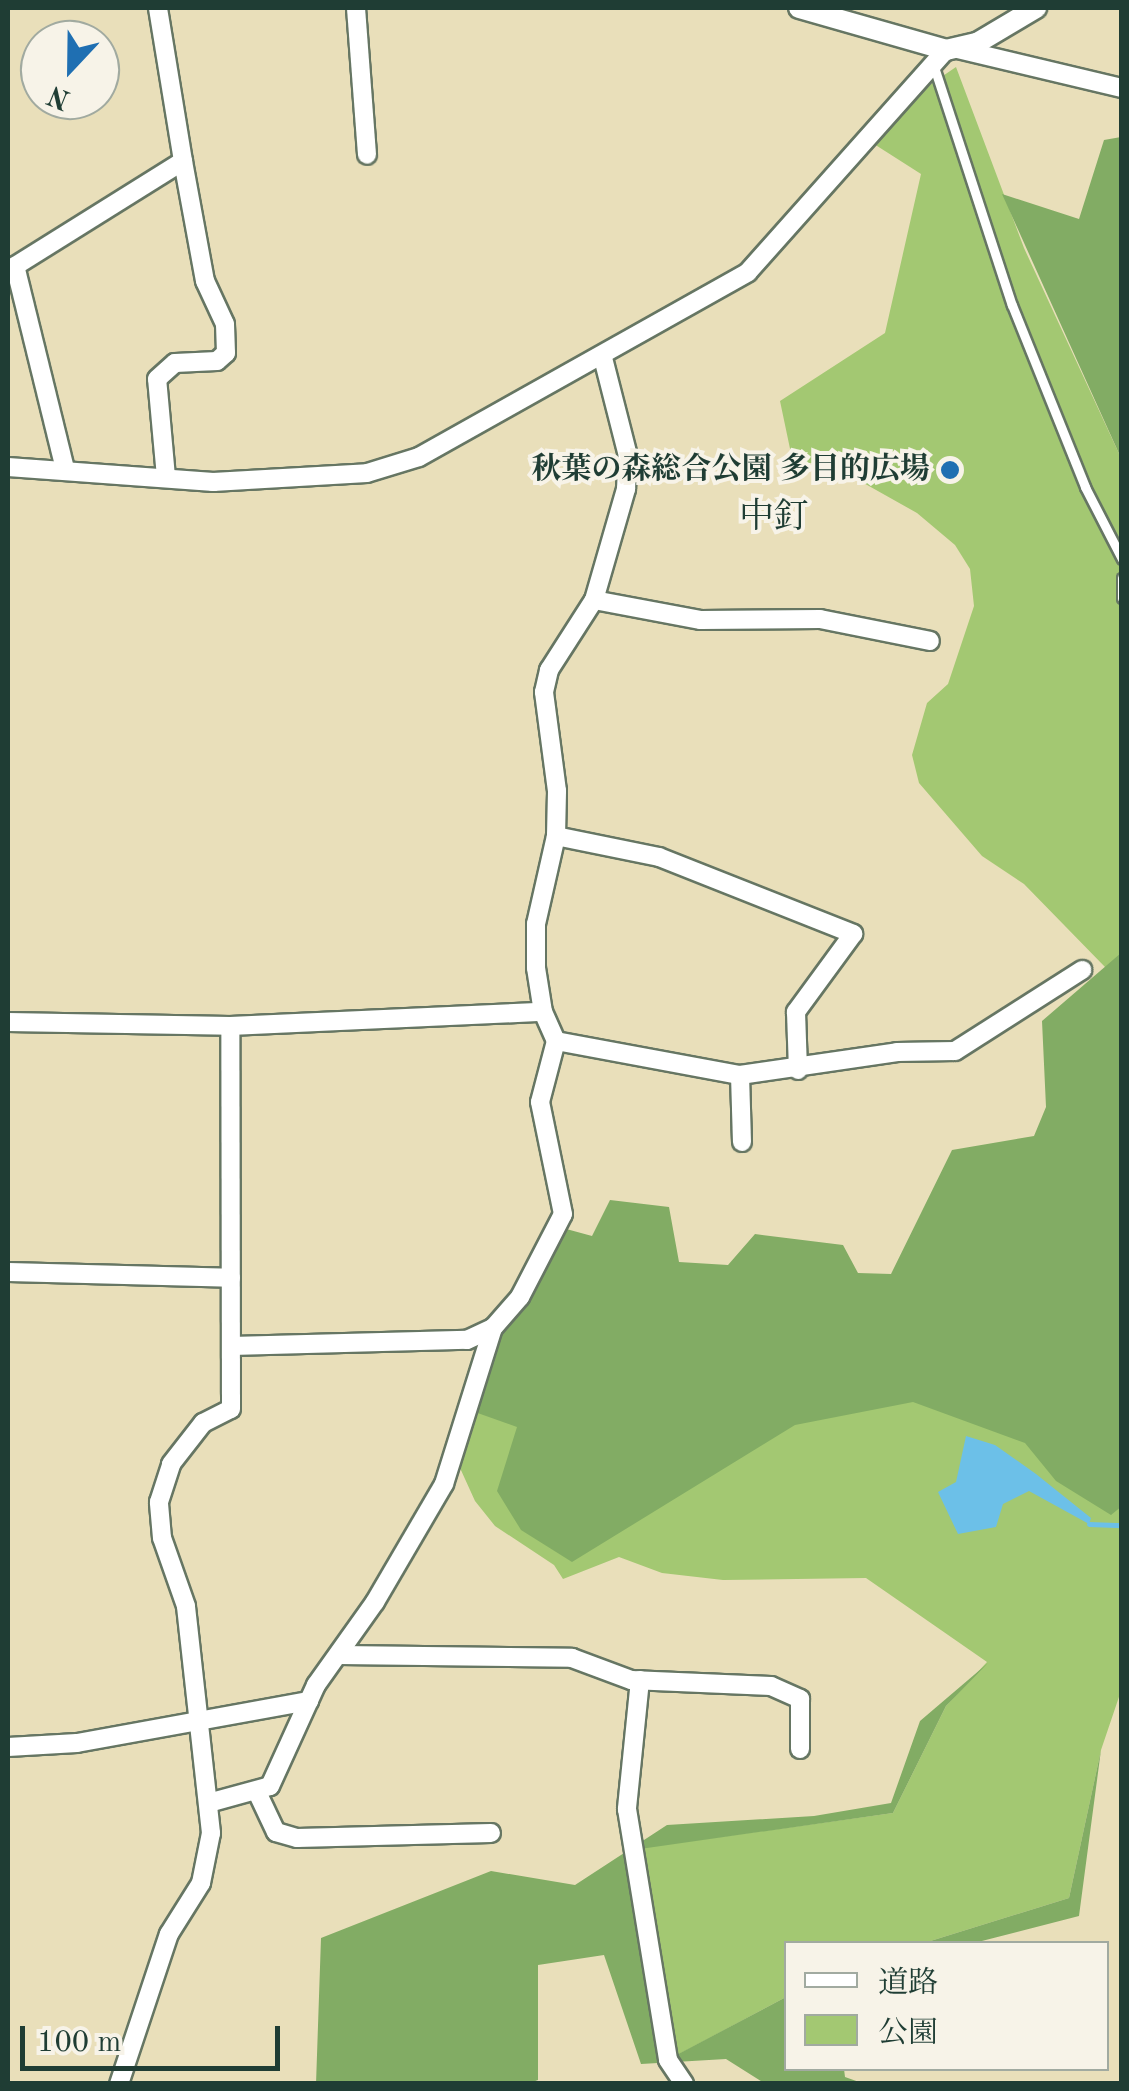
<!DOCTYPE html>
<html>
<head>
<meta charset="utf-8">
<style>
	body { margin:0 }
	#map { position:relative; width:1129px; height:2091px; overflow:hidden; background:#e9dfba; font-family:"Old Standard TT","Noto Serif JP",serif }
	div>[style] { position:absolute }
	[style*='--x'] { left:calc(var(--x)*1px); top:calc(var(--y)*1px); width:calc(var(--w)*1px); rotate:calc(var(--a)*1deg) }
	.green>* { inset:0; background:#a3c872 }
	.forest>* { inset:0; background:#82ac64 }
	.water>* { inset:0; background:#6cc0e8 }
	.stream>* { height:5px; margin:-2.5px; padding:0 2.5px; transform-origin:2.5px; border-radius:2.5px; background:#6cc0e8 }
	.roads { filter:drop-shadow(2px 0 #667663) drop-shadow(-2px 0 #667663) drop-shadow(0 2px #667663) drop-shadow(0 -2px #667663) }
	.service>* { height:9px; margin:-4.5px; padding:0 4.5px; transform-origin:4.5px; border-radius:4.5px; background:#fff }
	.minor>* { height:18px; margin:-9px; padding:0 9px; transform-origin:9px; border-radius:9px; background:#fff }
	.tertiary>* { height:20px; margin:-10px; padding:0 10px; transform-origin:10px; border-radius:10px; background:#fff }
	.dots>* { width:28px; height:28px; translate:-50% -50%; box-sizing:border-box; border:5px solid #f7f3e8; border-radius:50% }
	span { translate:-50% -50%; white-space:nowrap; text-align:center; line-height:1.15; -webkit-text-stroke:8px #f7f3e8; paint-order:stroke }
	.poi-label { font-size:30px; color:#1f3d34; font-weight:700 }
	.right { translate:-100% -50%; text-align:right }
	.quarter-label { font-size:35px; color:#1f3d34 }
	.frame { position:absolute; inset:0; border:10px solid #1f3d34; pointer-events:none }
	.legend { position:absolute; left:784px; top:1941px; width:325px; height:130px; box-sizing:border-box; background:#f7f3e8; border:2px solid #a1aaa0; margin:0; padding:12px 18px; list-style:none; font-size:30px; color:#1f3d34 }
	.legend li { display:flex; align-items:center; gap:20px; height:50px }
	.legend b { width:50px; border:2px solid #a1aaa0 }
	.north { position:absolute; left:20px; top:20px; width:100px; height:100px; box-sizing:border-box; background:#f7f3e8; border:2px solid #a1aaa0; border-radius:50%; rotate:202deg; font-size:28px; font-weight:700; line-height:40px; text-align:center; color:#1f3d34 }
	.north::after { content:''; display:block; margin:auto; width:35px; height:45px; background:#1f6fb2; clip-path:polygon(50% 0,100% 100%,50% 72%,0 100%) }
	.scale { position:absolute; left:20px; top:2026px; width:260px; height:45px; box-sizing:border-box; border:5px solid #1f3d34; border-top:0; padding-left:12px; font-size:30px; line-height:35px; white-space:nowrap; color:#1f3d34; -webkit-text-stroke:8px #f7f3e8; paint-order:stroke }
</style>
</head>
<body>
<div id="map">
	<div class="green">
		<i style="clip-path:polygon(956px 67px,1024px 248px,1121px 458px,1121px 1019px,1105px 967px,1024px 884px,982px 856px,919px 783px,912px 755px,927px 703px,948px 684px,974px 606px,970px 569px,955px 545px,917px 513px,828px 463px,793px 463px,780px 401px,885px 333px,921px 174px,874px 144px,931px 84px)"></i>
		<i style="clip-path:polygon(1121px 1149px,1121px 1691px,1101px 1750px,1069px 1898px,924px 1943px,786px 1944px,786px 1997px,668px 2060px,633px 1849px,893px 1813px,946px 1706px,987px 1662px,866px 1578px,723px 1580px,662px 1573px,619px 1557px,563px 1579px,554px 1565px,495px 1526px,475px 1501px,455px 1457px,488px 1343px,841px 1308px)"></i>
	</div>
	<div class="forest">
		<i style="clip-path:polygon(1121px 137px,1122px 137px,1121px 458px,1002px 194px,1079px 219px,1104px 140px)"></i>
		<i style="clip-path:polygon(1121px 953px,1122px 1506px,1111px 1515px,1056px 1481px,1025px 1443px,913px 1402px,795px 1425px,572px 1562px,521px 1530px,497px 1491px,517px 1427px,472px 1411px,494px 1329px,559px 1227px,592px 1236px,610px 1200px,669px 1207px,679px 1262px,728px 1265px,755px 1234px,843px 1245px,858px 1273px,891px 1274px,952px 1150px,1034px 1136px,1046px 1107px,1042px 1021px)"></i>
		<i style="clip-path:polygon(988px 1663px,946px 1706px,893px 1813px,633px 1850px,669px 2059px,786px 1997px,786px 2068px,844px 2069px,845px 2077px,862px 2083px,764px 2083px,726px 2059px,641px 2064px,604px 1955px,538px 1965px,538px 2080px,530px 2083px,316px 2084px,321px 1938px,491px 1871px,575px 1885px,667px 1825px,814px 1816px,891px 1803px,920px 1721px)"></i>
		<i style="clip-path:polygon(1101px 1750px,1079px 1916px,974px 1943px,924px 1943px,1069px 1898px)"></i>
	</div>
	<div class="water">
		<i style="clip-path:polygon(966px 1436px,995px 1445px,1036px 1474px,1091px 1518px,1089px 1524px,1029px 1491px,1003px 1504px,996px 1527px,958px 1534px,938px 1492px,956px 1482px)"></i>
	</div>
	<div class="stream">
		<i style="--x:1089;--y:1524;--w:33;--a:2"></i>
	</div>
	<div class="roads">
		<div class="service">
			<i style="--x:934;--y:67;--w:250;--a:71.9"></i>
			<i style="--x:1012;--y:305;--w:196;--a:68.1"></i>
			<i style="--x:1085;--y:487;--w:81;--a:62.8"></i>
			<i style="--x:1122;--y:578;--w:20;--a:90"></i>
		</div>
		<div class="minor">
			<i style="--x:356;--y:8;--w:147;--a:85.7"></i>
			<i style="--x:958;--y:49;--w:169;--a:13.4"></i>
			<i style="--x:8;--y:467;--w:206;--a:4.2"></i>
			<i style="--x:213;--y:482;--w:154;--a:-3.3"></i>
			<i style="--x:367;--y:473;--w:54;--a:-17.1"></i>
			<i style="--x:419;--y:457;--w:377;--a:-29.3"></i>
			<i style="--x:748;--y:272;--w:297;--a:-48.3"></i>
			<i style="--x:65;--y:469;--w:209;--a:-103.8"></i>
			<i style="--x:15;--y:266;--w:198;--a:-32"></i>
			<i style="--x:183;--y:161;--w:155;--a:-99.3"></i>
			<i style="--x:166;--y:477;--w:98;--a:-95.2"></i>
			<i style="--x:157;--y:379;--w:24;--a:-42"></i>
			<i style="--x:175;--y:363;--w:42;--a:-2.7"></i>
			<i style="--x:217;--y:361;--w:12;--a:-42"></i>
			<i style="--x:226;--y:353;--w:29;--a:-92"></i>
			<i style="--x:225;--y:324;--w:47;--a:-114.9"></i>
			<i style="--x:205;--y:281;--w:122;--a:-100.4"></i>
			<i style="--x:594;--y:600;--w:109;--a:10.6"></i>
			<i style="--x:701;--y:620;--w:119;--a:-0.5"></i>
			<i style="--x:820;--y:619;--w:112;--a:11.3"></i>
			<i style="--x:556;--y:836;--w:105;--a:11.5"></i>
			<i style="--x:659;--y:857;--w:209;--a:21.6"></i>
			<i style="--x:853;--y:934;--w:97;--a:126.2"></i>
			<i style="--x:796;--y:1012;--w:58;--a:88"></i>
			<i style="--x:8;--y:1022;--w:222;--a:1"></i>
			<i style="--x:230;--y:1026;--w:313;--a:-2.6"></i>
			<i style="--x:556;--y:1041;--w:187;--a:10.5"></i>
			<i style="--x:740;--y:1075;--w:159;--a:-8.3"></i>
			<i style="--x:897;--y:1052;--w:58;--a:-1"></i>
			<i style="--x:955;--y:1051;--w:151;--a:-32.5"></i>
			<i style="--x:740;--y:1075;--w:67;--a:88.3"></i>
			<i style="--x:8;--y:1272;--w:223;--a:1.5"></i>
			<i style="--x:231;--y:1346;--w:236;--a:-1.5"></i>
			<i style="--x:467;--y:1340;--w:29;--a:-25"></i>
			<i style="--x:340;--y:1655;--w:232;--a:0.7"></i>
			<i style="--x:572;--y:1658;--w:63;--a:20.4"></i>
			<i style="--x:631;--y:1680;--w:140;--a:2.5"></i>
			<i style="--x:771;--y:1686;--w:32;--a:24"></i>
			<i style="--x:800;--y:1699;--w:50;--a:90"></i>
			<i style="--x:640;--y:1680;--w:130;--a:95.8"></i>
			<i style="--x:627;--y:1809;--w:254;--a:80.7"></i>
			<i style="--x:668;--y:2060;--w:29;--a:56"></i>
			<i style="--x:8;--y:1747;--w:69;--a:-3.3"></i>
			<i style="--x:77;--y:1743;--w:236;--a:-10.3"></i>
			<i style="--x:258;--y:1794;--w:42;--a:64.7"></i>
			<i style="--x:276;--y:1832;--w:22;--a:16"></i>
			<i style="--x:297;--y:1838;--w:194;--a:-1.5"></i>
			<i style="--x:212;--y:1802;--w:60;--a:-15.4"></i>
			<i style="--x:270;--y:1786;--w:111;--a:-65.5"></i>
			<i style="--x:316;--y:1685;--w:102;--a:-54.6"></i>
			<i style="--x:375;--y:1602;--w:137;--a:-59.7"></i>
			<i style="--x:444;--y:1484;--w:164;--a:-72.6"></i>
			<i style="--x:493;--y:1328;--w:41;--a:-48.9"></i>
			<i style="--x:520;--y:1297;--w:93;--a:-62.6"></i>
			<i style="--x:563;--y:1214;--w:114;--a:-101.6"></i>
			<i style="--x:540;--y:1102;--w:63;--a:-75.3"></i>
			<i style="--x:556;--y:1041;--w:32;--a:-114"></i>
			<i style="--x:543;--y:1012;--w:45;--a:-99"></i>
			<i style="--x:536;--y:968;--w:44;--a:-90"></i>
			<i style="--x:536;--y:924;--w:90;--a:-77.2"></i>
			<i style="--x:556;--y:836;--w:45;--a:-88.7"></i>
			<i style="--x:557;--y:791;--w:100;--a:-97.5"></i>
			<i style="--x:544;--y:692;--w:23;--a:-77"></i>
			<i style="--x:549;--y:670;--w:83;--a:-57.3"></i>
			<i style="--x:594;--y:600;--w:116;--a:-73.9"></i>
			<i style="--x:626;--y:489;--w:33;--a:-87"></i>
			<i style="--x:628;--y:456;--w:101;--a:-104.3"></i>
			<i style="--x:119;--y:2084;--w:158;--a:-71.6"></i>
			<i style="--x:169;--y:1934;--w:60;--a:-57.9"></i>
			<i style="--x:201;--y:1883;--w:51;--a:-78.7"></i>
			<i style="--x:211;--y:1833;--w:228;--a:-96.3"></i>
			<i style="--x:186;--y:1606;--w:72;--a:-109.4"></i>
			<i style="--x:162;--y:1538;--w:36;--a:-95"></i>
			<i style="--x:159;--y:1502;--w:40;--a:-72"></i>
			<i style="--x:171;--y:1464;--w:52;--a:-52"></i>
			<i style="--x:203;--y:1423;--w:31;--a:-27"></i>
			<i style="--x:231;--y:1409;--w:383;--a:-90.1"></i>
		</div>
		<div class="tertiary">
			<i style="--x:799;--y:8;--w:153;--a:15.9"></i>
			<i style="--x:946;--y:50;--w:32;--a:-13"></i>
			<i style="--x:977;--y:43;--w:69;--a:-30.7"></i>
		</div>
	</div>
	<div class="dots">
		<i style="left:950px;top:470px;background:#1f6fb2"></i>
	</div>
	<div class="poi-label">
		<span class="right" style="left:930px;top:470px">秋葉の森総合公園 多目的広場</span>
	</div>
	<div class="quarter-label">
		<span style="left:774px;top:518px">中釘</span>
	</div>
	<div class="frame"></div>
	<ul class="legend">
	<li><b style="height:12px;background:#fff"></b>道路</li>
	<li><b style="height:28px;background:#a3c872"></b>公園</li>
	</ul>
	<div class="north">N</div>
	<div class="scale">100 m</div>
</div>
</body>
</html>
